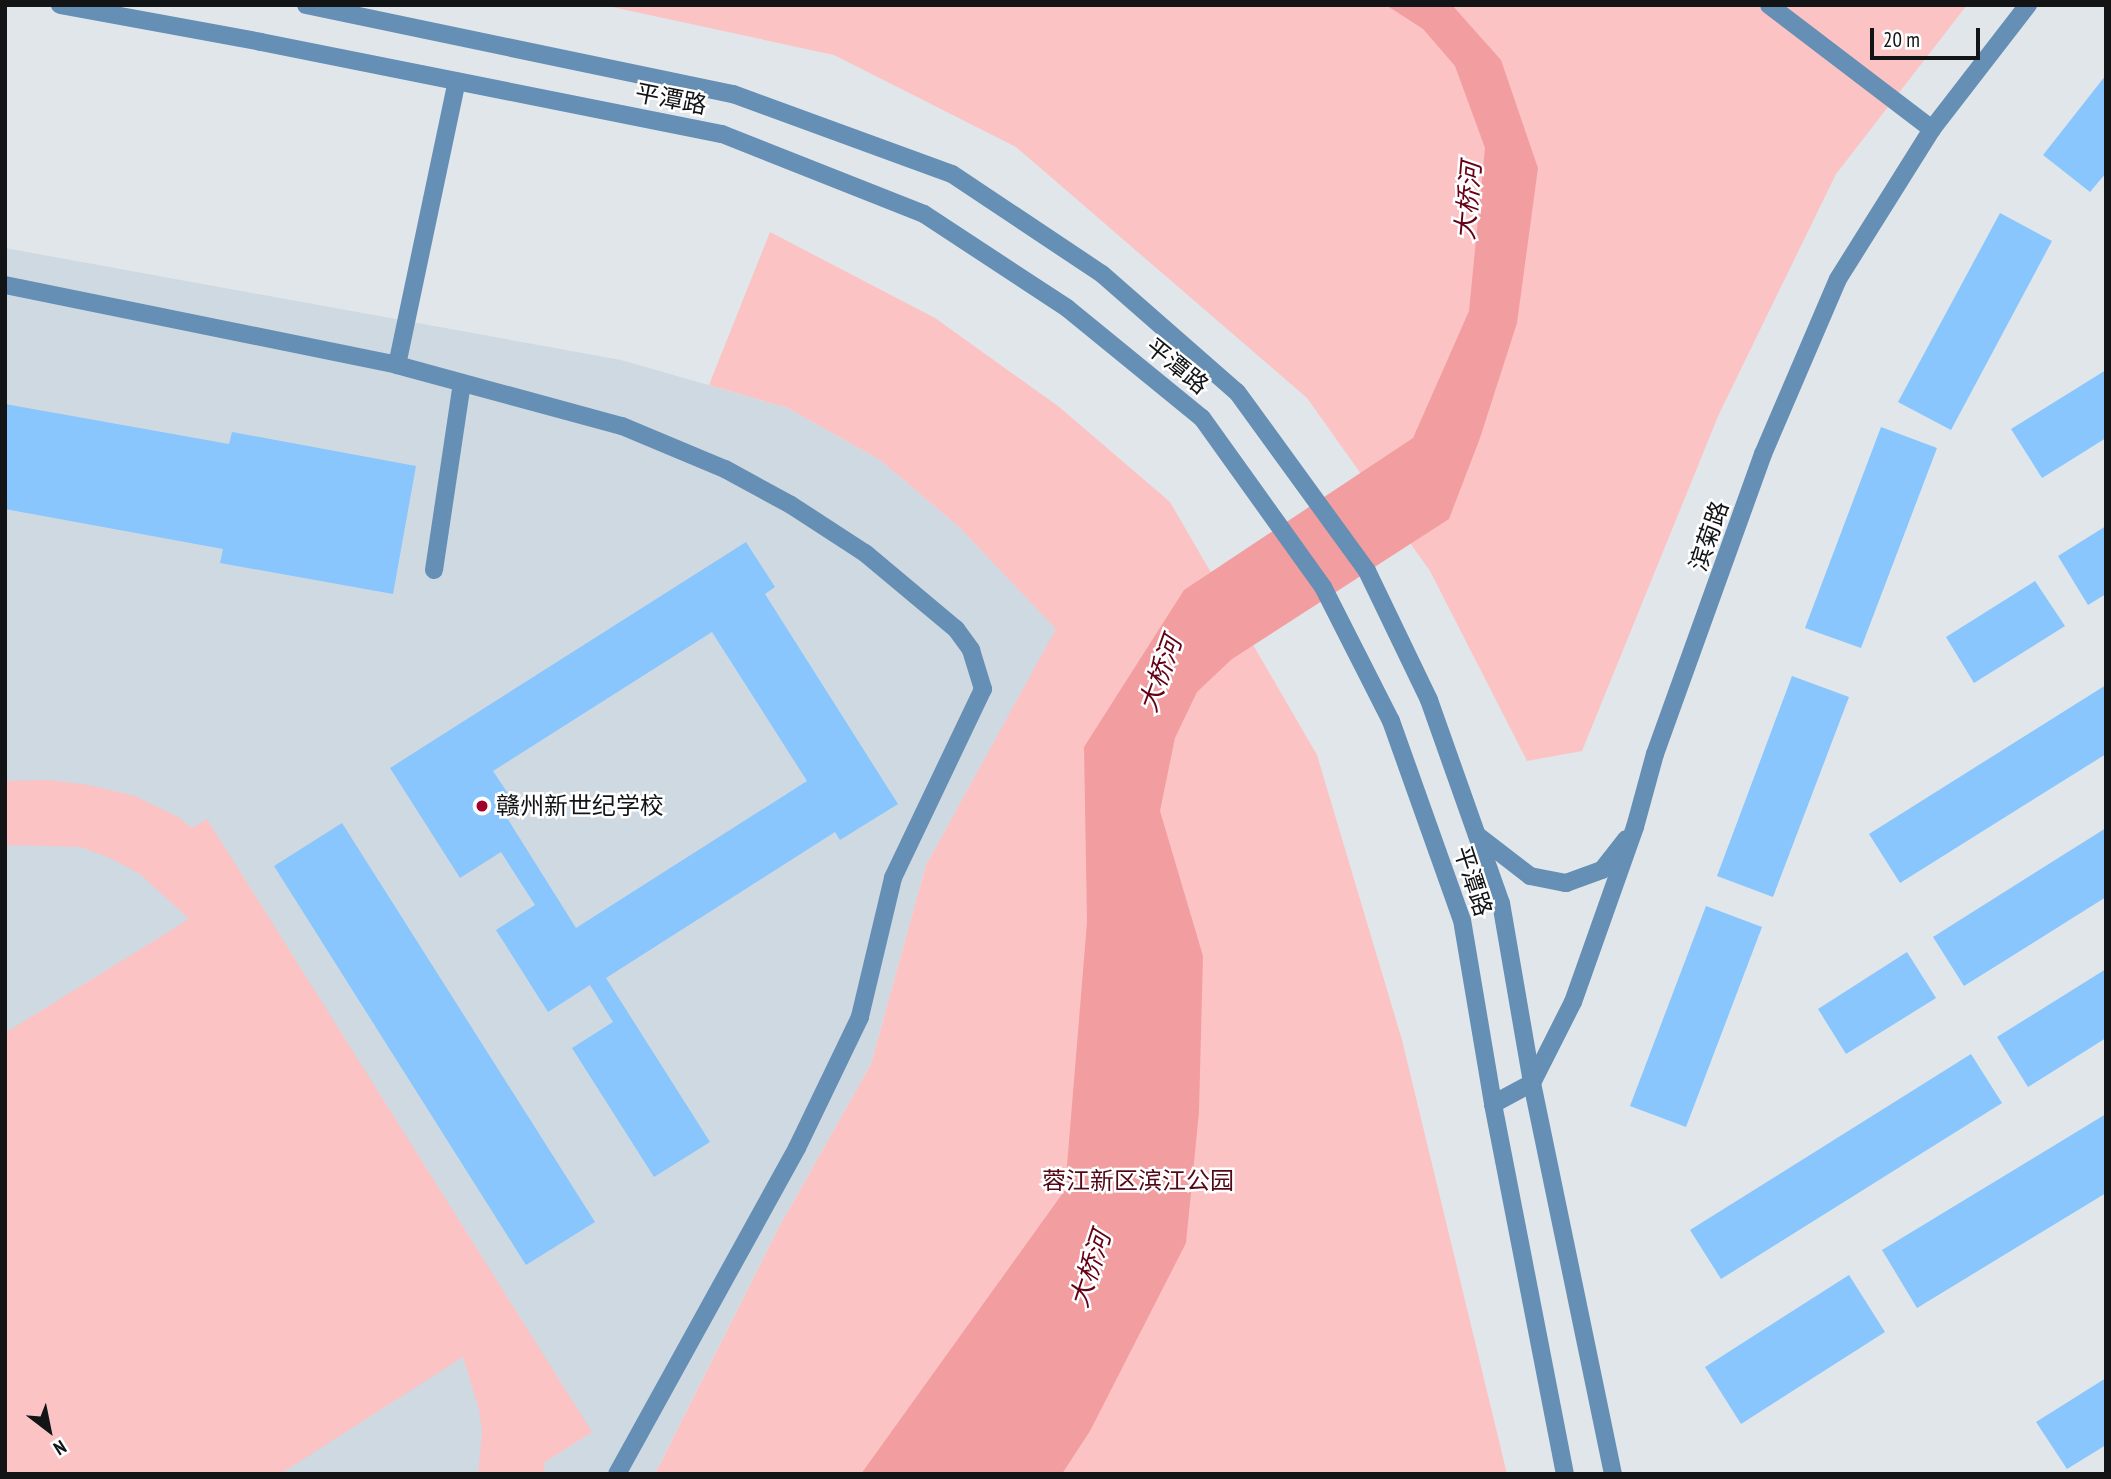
<!DOCTYPE html>
<html>
<head>
<meta charset="utf-8">
<style>
	body { margin:0 }
	#map { position:relative; width:2111px; height:1479px; overflow:hidden; background:#e1e6ea; font-family:"PT Sans Narrow","Noto Sans SC",sans-serif }
	div>[style] { position:absolute }
	[style*='--x'] { left:calc(var(--x)*1px); top:calc(var(--y)*1px); width:calc(var(--w)*1px); rotate:calc(var(--a)*1deg) }
	.built>* { inset:0; background:#cfd9e2 }
	.green>* { inset:0; background:#fcc3c4 }
	.water>* { inset:0; background:#f29ea0 }
	.building>* { inset:0; background:#88c6fd }
	.minor>* { height:18px; margin:-9px; padding:0 9px; transform-origin:9px; border-radius:9px; background:#658fb4 }
	.dots>* { width:19px; height:19px; translate:-50% -50%; box-sizing:border-box; border:4px solid #fff; border-radius:50% }
	span { translate:-50% -50%; white-space:nowrap; text-align:center; line-height:1.15; -webkit-text-stroke:5px #fff; paint-order:stroke }
	.street-label { font-size:24px; color:#131416 }
	.poi-label { font-size:24px; color:#131416 }
	.left { translate:0 -50%; text-align:left }
	.park-label { font-size:24px; color:#530815 }
	.water-label { font-size:26px; color:#650017; font-style:italic }
	.frame { position:absolute; inset:0; border:7px solid #131416; pointer-events:none }
	.north { position:absolute; left:14px; top:1395px; width:70px; height:70px; -webkit-text-stroke:5px #fff; paint-order:stroke; rotate:148deg; font-size:19px; font-weight:700; line-height:28px; text-align:center; color:#131416 }
	.north::after { content:''; display:block; margin:auto; width:24px; height:32px; background:#131416; clip-path:polygon(50% 0,100% 100%,50% 72%,0 100%) }
	.scale { position:absolute; left:1870px; top:28px; width:110px; height:32px; box-sizing:border-box; border:4px solid #131416; border-top:0; padding-left:9px; font-size:21px; line-height:24px; white-space:nowrap; color:#131416; -webkit-text-stroke:5px #fff; paint-order:stroke }
</style>
</head>
<body>
<div id="map">
	<div class="built">
		<i style="clip-path:polygon(5px 248px,621px 360px,788px 408px,880px 460px,959px 527px,1057px 629px,926px 865px,871px 1064px,779px 1227px,655px 1474px,5px 1474px)"></i>
	</div>
	<div class="green">
		<i style="clip-path:polygon(603px 5px,1967px 5px,1836px 174px,1719px 414px,1582px 751px,1527px 761px,1430px 571px,1307px 398px,1016px 147px,834px 55px)"></i>
		<i style="clip-path:polygon(770px 232px,935px 318px,1058px 406px,1170px 502px,1317px 755px,1402px 1040px,1507px 1474px,655px 1474px,779px 1227px,871px 1064px,926px 865px,1056px 629px,959px 527px,880px 460px,788px 408px,709px 385px)"></i>
		<i style="clip-path:polygon(48px 780px,89px 785px,135px 796px,178px 817px,192px 828px,207px 819px,592px 1432px,545px 1462px,543px 1474px,478px 1474px,482px 1433px,479px 1409px,463px 1357px,280px 1474px,5px 1474px,5px 1033px,189px 919px,140px 874px,110px 858px,81px 847px,5px 845px,5px 781px)"></i>
	</div>
	<div class="water">
		<i style="clip-path:polygon(1386px 5px,1452px 5px,1501px 60px,1538px 168px,1517px 323px,1480px 438px,1449px 519px,1232px 659px,1197px 692px,1175px 738px,1160px 811px,1203px 956px,1199px 1112px,1186px 1243px,1090px 1431px,1062px 1474px,861px 1474px,1065px 1190px,1087px 922px,1084px 747px,1184px 590px,1413px 438px,1469px 311px,1485px 148px,1455px 66px,1423px 29px)"></i>
	</div>
	<div class="building">
		<i style="clip-path:polygon(2106px 75px,2106px 173px,2090px 192px,2043px 155px)"></i>
		<i style="clip-path:polygon(2000px 213px,2052px 241px,1951px 430px,1898px 402px)"></i>
		<i style="clip-path:polygon(2106px 370px,2106px 438px,2042px 478px,2011px 429px)"></i>
		<i style="clip-path:polygon(5px 404px,229px 444px,232px 432px,416px 466px,393px 594px,220px 563px,223px 549px,5px 509px)"></i>
		<i style="clip-path:polygon(1881px 427px,1937px 448px,1861px 648px,1805px 628px)"></i>
		<i style="clip-path:polygon(2106px 526px,2106px 594px,2088px 605px,2058px 556px)"></i>
		<i style="clip-path:polygon(evenodd,746px 542px,775px 587px,765px 594px,898px 804px,840px 840px,835px 832px,606px 978px,710px 1142px,654px 1177px,572px 1048px,613px 1022px,590px 985px,548px 1012px,496px 930px,535px 905px,501px 852px,460px 878px,390px 768px,746px 542px,712px 632px,807px 781px,576px 928px,499px 805px,511px 798px,493px 771px,712px 632px)"></i>
		<i style="clip-path:polygon(2035px 581px,2065px 626px,1974px 683px,1946px 637px)"></i>
		<i style="clip-path:polygon(1792px 676px,1849px 697px,1773px 897px,1717px 876px)"></i>
		<i style="clip-path:polygon(2106px 685px,2106px 754px,1900px 883px,1869px 834px)"></i>
		<i style="clip-path:polygon(342px 823px,595px 1222px,526px 1265px,274px 866px)"></i>
		<i style="clip-path:polygon(2106px 828px,2106px 897px,1964px 986px,1933px 937px)"></i>
		<i style="clip-path:polygon(1706px 906px,1762px 927px,1686px 1127px,1630px 1106px)"></i>
		<i style="clip-path:polygon(1907px 952px,1936px 998px,1846px 1054px,1818px 1009px)"></i>
		<i style="clip-path:polygon(2106px 969px,2106px 1038px,2028px 1087px,1997px 1037px)"></i>
		<i style="clip-path:polygon(1971px 1054px,2002px 1103px,1721px 1279px,1690px 1230px)"></i>
		<i style="clip-path:polygon(2106px 1114px,2106px 1193px,1917px 1308px,1882px 1250px)"></i>
		<i style="clip-path:polygon(1849px 1275px,1885px 1332px,1741px 1424px,1705px 1367px)"></i>
		<i style="clip-path:polygon(2106px 1378px,2106px 1445px,2067px 1469px,2036px 1422px)"></i>
	</div>
	<div class="minor">
		<i style="--x:60;--y:5;--w:204;--a:10.4"></i>
		<i style="--x:261;--y:42;--w:470;--a:11.3"></i>
		<i style="--x:722;--y:134;--w:217;--a:21.6"></i>
		<i style="--x:924;--y:214;--w:171;--a:33.3"></i>
		<i style="--x:1067;--y:308;--w:174;--a:39.2"></i>
		<i style="--x:1202;--y:418;--w:208;--a:54.4"></i>
		<i style="--x:1323;--y:587;--w:150;--a:63.1"></i>
		<i style="--x:1391;--y:721;--w:211;--a:70.4"></i>
		<i style="--x:1462;--y:920;--w:187;--a:80.4"></i>
		<i style="--x:1493;--y:1104;--w:377;--a:79"></i>
		<i style="--x:306;--y:5;--w:436;--a:11.8"></i>
		<i style="--x:733;--y:94;--w:233;--a:20.1"></i>
		<i style="--x:952;--y:174;--w:180;--a:33.7"></i>
		<i style="--x:1102;--y:274;--w:179;--a:41.2"></i>
		<i style="--x:1237;--y:392;--w:221;--a:54"></i>
		<i style="--x:1367;--y:571;--w:143;--a:64.3"></i>
		<i style="--x:1429;--y:700;--w:215;--a:70.5"></i>
		<i style="--x:1501;--y:903;--w:183;--a:80.2"></i>
		<i style="--x:1532;--y:1083;--w:399;--a:78.3"></i>
		<i style="--x:1769;--y:5;--w:205;--a:37.3"></i>
		<i style="--x:5;--y:285;--w:400;--a:11.5"></i>
		<i style="--x:397;--y:365;--w:290;--a:-78.1"></i>
		<i style="--x:397;--y:365;--w:233;--a:15.2"></i>
		<i style="--x:622;--y:426;--w:112;--a:22.7"></i>
		<i style="--x:725;--y:469;--w:75;--a:28.6"></i>
		<i style="--x:791;--y:505;--w:88;--a:33"></i>
		<i style="--x:865;--y:553;--w:119;--a:39.9"></i>
		<i style="--x:956;--y:629;--w:26;--a:54"></i>
		<i style="--x:971;--y:650;--w:41;--a:72.9"></i>
		<i style="--x:983;--y:689;--w:209;--a:115.5"></i>
		<i style="--x:893;--y:878;--w:143;--a:103.4"></i>
		<i style="--x:860;--y:1017;--w:145;--a:115.7"></i>
		<i style="--x:797;--y:1148;--w:372;--a:118.9"></i>
		<i style="--x:434;--y:570;--w:189;--a:-81.5"></i>
		<i style="--x:1477;--y:835;--w:67;--a:37.7"></i>
		<i style="--x:1530;--y:876;--w:37;--a:11"></i>
		<i style="--x:1566;--y:883;--w:38;--a:-20"></i>
		<i style="--x:1602;--y:870;--w:39;--a:-52"></i>
		<i style="--x:1493;--y:1104;--w:44;--a:-28.3"></i>
		<i style="--x:1532;--y:1083;--w:91;--a:-63.2"></i>
		<i style="--x:1573;--y:1002;--w:186;--a:-70.5"></i>
		<i style="--x:1635;--y:827;--w:76;--a:-74.7"></i>
		<i style="--x:1655;--y:754;--w:319;--a:-70.2"></i>
		<i style="--x:1763;--y:454;--w:190;--a:-66.8"></i>
		<i style="--x:1838;--y:279;--w:177;--a:-57.9"></i>
		<i style="--x:1932;--y:129;--w:157;--a:-52.3"></i>
	</div>
	<div class="dots">
		<i style="left:482px;top:806px;background:#a1012c"></i>
	</div>
	<div class="street-label">
		<span style="left:671px;top:99px;rotate:11deg">平潭路</span>
		<span style="left:1177px;top:366px;rotate:39deg">平潭路</span>
		<span style="left:1709px;top:536px;rotate:-71deg">滨菊路</span>
		<span style="left:1473px;top:881px;rotate:72deg">平潭路</span>
	</div>
	<div class="poi-label">
		<span class="left" style="left:496px;top:806px">赣州新世纪学校</span>
	</div>
	<div class="park-label">
		<span style="left:1138px;top:1181px">蓉江新区滨江公园</span>
	</div>
	<div class="water-label">
		<span style="left:1468px;top:201px;rotate:-85deg">大桥河</span>
		<span style="left:1160px;top:674px;rotate:-70deg">大桥河</span>
		<span style="left:1090px;top:1269px;rotate:-72deg">大桥河</span>
	</div>
	<div class="frame"></div>
	<div class="north">N</div>
	<div class="scale">20 m</div>
</div>
</body>
</html>
